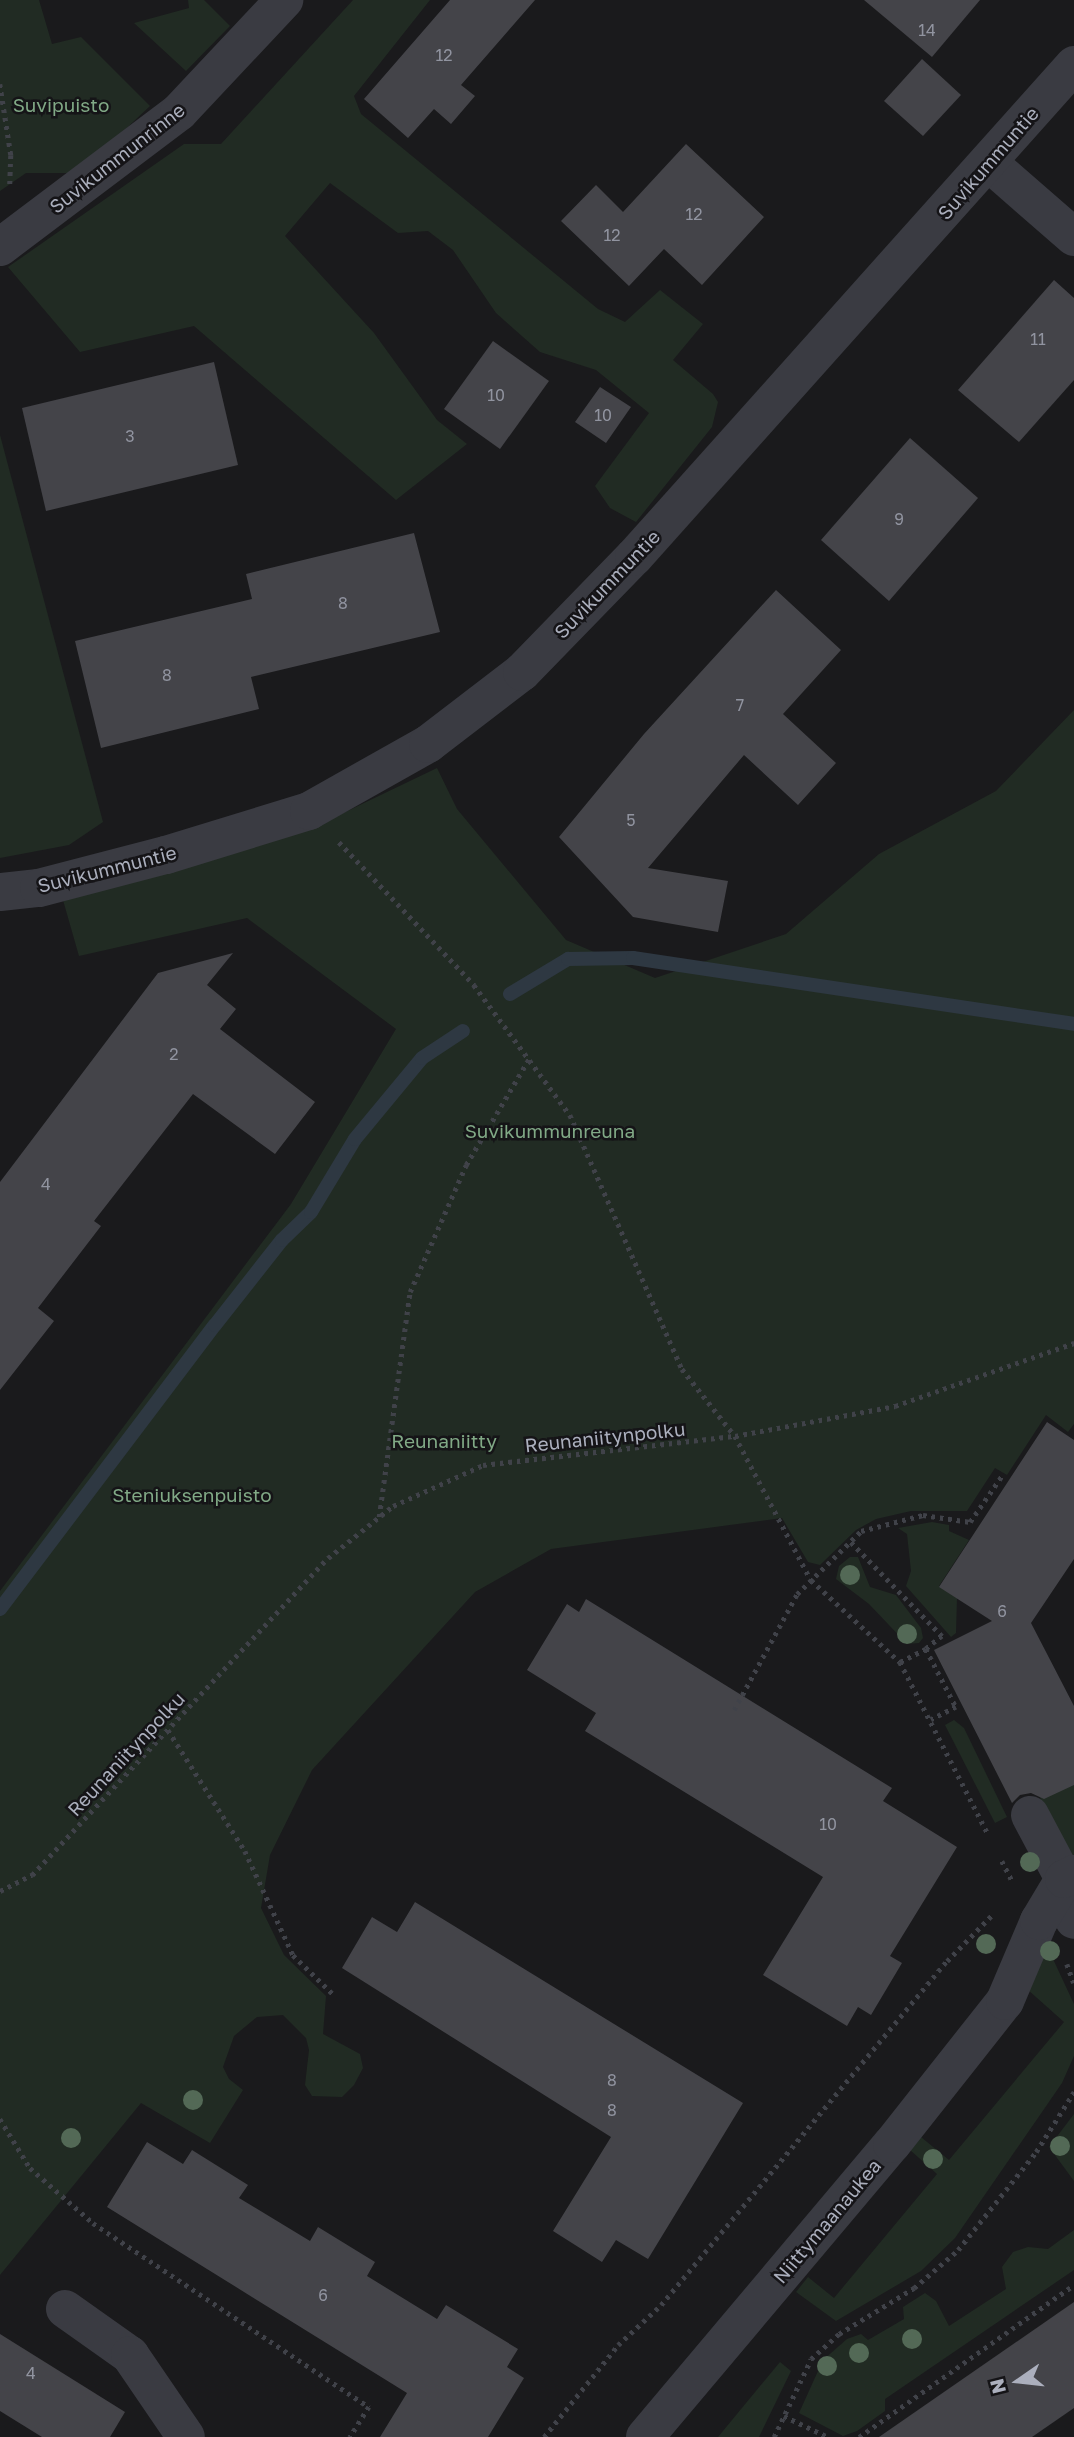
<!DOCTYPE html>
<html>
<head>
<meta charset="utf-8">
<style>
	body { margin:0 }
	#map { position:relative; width:1074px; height:2437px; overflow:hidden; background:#1a1a1c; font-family:"Golos Text",sans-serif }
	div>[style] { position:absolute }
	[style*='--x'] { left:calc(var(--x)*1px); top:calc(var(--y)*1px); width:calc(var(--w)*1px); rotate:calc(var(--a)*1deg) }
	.green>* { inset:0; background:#212b23 }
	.stream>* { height:14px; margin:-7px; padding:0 7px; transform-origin:7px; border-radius:7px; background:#2e3842 }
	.building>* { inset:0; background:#444449 }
	.path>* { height:4.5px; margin-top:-2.25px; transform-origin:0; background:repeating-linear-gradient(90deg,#404249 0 3.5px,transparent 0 8.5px) }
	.minor>* { height:38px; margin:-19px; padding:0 19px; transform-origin:19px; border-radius:19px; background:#3a3b42 }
	.trees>* { width:20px; height:20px; margin:-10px; border-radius:50%; background:#536956 }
	span { translate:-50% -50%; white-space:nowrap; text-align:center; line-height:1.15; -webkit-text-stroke:5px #151417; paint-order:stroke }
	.number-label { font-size:16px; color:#9194a0 }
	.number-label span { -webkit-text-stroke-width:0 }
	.park-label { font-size:19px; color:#81a986 }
	.street-label { font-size:19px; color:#abafbd }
	.north { position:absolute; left:983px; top:2346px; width:70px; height:70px; -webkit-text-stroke:5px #151417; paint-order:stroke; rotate:256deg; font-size:19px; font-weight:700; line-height:28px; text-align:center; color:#abafbd }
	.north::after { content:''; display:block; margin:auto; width:24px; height:32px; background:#abafbd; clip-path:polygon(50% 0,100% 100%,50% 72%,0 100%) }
</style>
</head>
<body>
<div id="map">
	<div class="green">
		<i style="clip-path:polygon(0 0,39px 0,52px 44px,81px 37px,150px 106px,79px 173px,26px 173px,0 191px)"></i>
		<i style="clip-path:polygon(188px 0,204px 0,230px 26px,186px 71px,134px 23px,189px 8px)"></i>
		<i style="clip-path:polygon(353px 0,430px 0,354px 96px,361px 114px,598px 309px,625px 322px,660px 290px,703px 324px,673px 360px,713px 394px,718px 402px,712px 427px,636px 522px,610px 508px,595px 486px,649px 413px,596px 370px,540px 352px,496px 313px,453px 250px,428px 231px,398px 233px,330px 183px,285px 236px,374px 333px,437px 420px,467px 444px,396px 500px,194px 326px,80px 352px,8px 267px,184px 144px,221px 144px)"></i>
		<i style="clip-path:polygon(0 435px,103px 822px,69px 845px,0 858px)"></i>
		<i style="clip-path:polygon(1074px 710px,1074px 1424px,1068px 1432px,1046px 1415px,1007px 1475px,995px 1468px,967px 1511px,911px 1511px,876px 1519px,856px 1530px,820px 1565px,808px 1562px,782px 1518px,551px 1549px,475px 1592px,312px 1770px,270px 1855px,261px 1908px,284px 1955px,326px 1996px,323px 2034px,360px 2054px,363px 2068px,354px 2085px,342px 2097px,312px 2096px,305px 2085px,309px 2050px,306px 2038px,283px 2015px,257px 2017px,234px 2036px,223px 2067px,229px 2079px,243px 2090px,210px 2143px,141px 2103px,0 2275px,0 1591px,291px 1204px,396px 1029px,247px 918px,79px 956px,63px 900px,312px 828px,437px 768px,457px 809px,566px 940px,655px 978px,786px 934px,879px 854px,996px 791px)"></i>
		<i style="clip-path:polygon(932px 1522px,949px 1525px,949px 1531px,969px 1540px,939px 1586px,957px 1598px,956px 1633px,951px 1637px,906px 1586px,911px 1571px,907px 1534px,898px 1528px)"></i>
		<i style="clip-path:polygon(850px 1557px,858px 1557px,870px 1587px,896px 1595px,921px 1628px,923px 1638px,919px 1643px,907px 1644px,869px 1604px,836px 1579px,839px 1566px)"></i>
		<i style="clip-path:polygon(954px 1720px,964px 1728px,1007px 1817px,995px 1823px,945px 1725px)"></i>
		<i style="clip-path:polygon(1074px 1781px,1074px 1857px,1036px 1802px,1041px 1800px,1039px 1795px)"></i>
		<i style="clip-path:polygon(1037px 1947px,1053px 1959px,1074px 2004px,1074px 2056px,1062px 2083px,955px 2238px,921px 2271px,836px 2321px,796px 2292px,808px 2277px,834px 2298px,937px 2174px,910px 2150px,921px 2137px,949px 2160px,1064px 2022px,1018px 1981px)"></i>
		<i style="clip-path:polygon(1074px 2114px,1074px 2181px,1049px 2147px)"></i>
		<i style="clip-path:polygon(1074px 2230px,1074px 2270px,885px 2399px,885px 2411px,857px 2431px,843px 2436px,799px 2413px,823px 2360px,847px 2339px,861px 2334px,868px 2340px,904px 2319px,903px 2307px,925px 2293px,936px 2301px,949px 2326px,1006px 2289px,1002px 2267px,1013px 2252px,1028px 2247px,1048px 2249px)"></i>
		<i style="clip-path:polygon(780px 2362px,791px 2371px,759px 2437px,718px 2437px)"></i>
	</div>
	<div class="stream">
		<i style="--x:510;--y:994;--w:68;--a:-31.1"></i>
		<i style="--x:568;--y:959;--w:65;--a:-0.9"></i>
		<i style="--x:633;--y:958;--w:446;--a:8.5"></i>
		<i style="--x:0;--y:1609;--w:356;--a:-52.9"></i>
		<i style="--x:215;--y:1325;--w:108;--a:-51.8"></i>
		<i style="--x:282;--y:1240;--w:40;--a:-44"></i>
		<i style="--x:311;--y:1212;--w:85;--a:-58.9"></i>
		<i style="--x:355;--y:1139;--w:105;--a:-50.4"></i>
		<i style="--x:422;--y:1058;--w:49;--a:-33.4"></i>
	</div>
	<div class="building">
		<i style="clip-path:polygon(450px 0,535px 0,461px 85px,475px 96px,451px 124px,434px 109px,408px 138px,364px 99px)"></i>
		<i style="clip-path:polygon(864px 0,980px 0,932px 57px)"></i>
		<i style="clip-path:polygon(922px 59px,961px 95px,923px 136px,884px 101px)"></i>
		<i style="clip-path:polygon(686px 144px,764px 217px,702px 285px,664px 249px,629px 286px,561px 221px,596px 185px,623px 212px)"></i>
		<i style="clip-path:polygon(1054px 280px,1074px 298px,1074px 380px,1019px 442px,958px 390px)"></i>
		<i style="clip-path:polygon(493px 341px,549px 381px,500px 449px,444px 409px)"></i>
		<i style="clip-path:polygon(214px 362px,238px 465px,46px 511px,22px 408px)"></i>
		<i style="clip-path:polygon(600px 387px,631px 407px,606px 443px,575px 422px)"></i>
		<i style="clip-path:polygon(910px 438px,978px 498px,889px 601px,821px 540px)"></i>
		<i style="clip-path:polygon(414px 533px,440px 632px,251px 677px,259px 709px,101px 748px,75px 641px,252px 599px,246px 574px)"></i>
		<i style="clip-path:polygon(776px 590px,841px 650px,783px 714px,836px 763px,798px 805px,744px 755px,648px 868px,728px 881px,718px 932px,633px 917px,559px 837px,644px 734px)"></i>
		<i style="clip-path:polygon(233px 953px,207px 985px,236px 1009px,220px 1029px,315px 1102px,275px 1154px,193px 1094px,94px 1221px,101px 1226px,38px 1308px,54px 1321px,0 1390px,0 1182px,158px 973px)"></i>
		<i style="clip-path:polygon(1047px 1422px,1074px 1440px,1074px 1559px,1031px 1623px,1074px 1706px,1074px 1785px,1044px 1799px,1031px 1793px,1020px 1795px,1012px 1803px,934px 1650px,992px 1621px,939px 1587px)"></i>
		<i style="clip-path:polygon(586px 1599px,892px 1788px,883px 1801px,957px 1847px,890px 1956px,902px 1963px,871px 2015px,858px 2007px,847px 2026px,763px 1975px,823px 1877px,585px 1731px,596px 1713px,527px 1670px,567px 1604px,579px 1612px)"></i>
		<i style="clip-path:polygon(415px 1902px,743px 2103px,648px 2259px,616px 2240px,602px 2262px,553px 2231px,611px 2137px,342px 1968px,372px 1917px,397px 1932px)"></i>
		<i style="clip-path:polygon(147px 2142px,183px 2164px,192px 2150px,248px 2185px,239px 2198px,310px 2241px,318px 2227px,375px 2262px,367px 2276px,437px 2319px,446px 2305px,518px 2349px,507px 2367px,524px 2378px,488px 2437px,380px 2437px,407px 2393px,107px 2207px)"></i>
		<i style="clip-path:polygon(1074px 2302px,1074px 2408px,1032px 2437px,879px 2437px)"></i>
		<i style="clip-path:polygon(0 2334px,125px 2412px,110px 2437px,42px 2437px,0 2411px)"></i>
	</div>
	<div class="path">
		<i style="--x:0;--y:84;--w:72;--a:81.2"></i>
		<i style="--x:11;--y:155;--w:29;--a:92"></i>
		<i style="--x:339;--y:842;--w:197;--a:46.6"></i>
		<i style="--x:474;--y:985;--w:162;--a:53.6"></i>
		<i style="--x:570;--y:1115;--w:278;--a:66.2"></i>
		<i style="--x:682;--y:1369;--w:85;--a:51.7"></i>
		<i style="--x:735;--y:1436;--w:163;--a:62.2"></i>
		<i style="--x:811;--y:1580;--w:121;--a:42.7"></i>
		<i style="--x:900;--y:1662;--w:193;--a:62.9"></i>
		<i style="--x:379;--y:1517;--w:227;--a:-82.2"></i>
		<i style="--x:410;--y:1292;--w:139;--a:-66.2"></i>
		<i style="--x:466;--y:1165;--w:123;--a:-59.3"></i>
		<i style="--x:851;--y:1542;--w:131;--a:45.9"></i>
		<i style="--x:942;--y:1636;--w:21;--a:141"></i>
		<i style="--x:900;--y:1662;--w:29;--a:-27"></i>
		<i style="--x:926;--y:1649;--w:65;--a:62.7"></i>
		<i style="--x:956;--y:1707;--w:28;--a:153"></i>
		<i style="--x:734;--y:1710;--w:132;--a:-61.5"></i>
		<i style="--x:797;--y:1594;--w:90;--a:-44.5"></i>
		<i style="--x:861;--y:1531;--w:64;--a:-14.5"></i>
		<i style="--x:923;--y:1515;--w:48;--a:8.5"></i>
		<i style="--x:970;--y:1522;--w:55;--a:-55.4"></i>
		<i style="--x:168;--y:1730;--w:143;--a:57.5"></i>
		<i style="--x:245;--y:1851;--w:115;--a:65.2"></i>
		<i style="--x:293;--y:1955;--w:56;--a:44.3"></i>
		<i style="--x:1002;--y:1861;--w:22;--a:63"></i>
		<i style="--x:0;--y:1891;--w:36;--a:-27"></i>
		<i style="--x:32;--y:1875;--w:434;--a:-47"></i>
		<i style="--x:328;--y:1558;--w:83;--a:-38.7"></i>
		<i style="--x:393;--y:1506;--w:99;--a:-24.5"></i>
		<i style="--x:483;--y:1465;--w:254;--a:-6.6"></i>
		<i style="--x:735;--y:1436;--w:163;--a:-10.6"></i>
		<i style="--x:895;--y:1406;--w:190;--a:-19.4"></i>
		<i style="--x:1067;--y:1964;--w:20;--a:70"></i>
		<i style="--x:0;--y:2119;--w:57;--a:58.5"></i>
		<i style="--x:30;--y:2168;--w:84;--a:41.1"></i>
		<i style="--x:93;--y:2223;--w:332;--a:33.7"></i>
		<i style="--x:369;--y:2407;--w:36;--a:122"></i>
		<i style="--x:784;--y:2416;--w:49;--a:25.5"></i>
		<i style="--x:544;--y:2437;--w:118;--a:-51.2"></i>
		<i style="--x:618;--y:2345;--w:59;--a:-42.9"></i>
		<i style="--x:661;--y:2305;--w:447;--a:-50.3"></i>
		<i style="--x:947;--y:1961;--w:67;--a:-45.6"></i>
		<i style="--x:774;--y:2437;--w:86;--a:-64.6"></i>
		<i style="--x:811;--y:2359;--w:38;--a:-42"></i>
		<i style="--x:839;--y:2334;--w:88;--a:-31.5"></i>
		<i style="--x:914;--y:2288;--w:58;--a:-40.8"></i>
		<i style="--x:958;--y:2250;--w:125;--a:-51.5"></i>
		<i style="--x:1036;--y:2152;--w:71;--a:-57.7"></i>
		<i style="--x:859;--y:2437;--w:263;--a:-35.3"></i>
	</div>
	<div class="minor">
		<i style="--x:988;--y:162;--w:114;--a:41.1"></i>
		<i style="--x:0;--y:247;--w:224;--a:-37"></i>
		<i style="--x:179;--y:112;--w:154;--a:-46.8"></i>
		<i style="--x:0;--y:892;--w:39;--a:-6"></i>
		<i style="--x:39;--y:888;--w:131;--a:-14.6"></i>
		<i style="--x:166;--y:855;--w:150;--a:-17.1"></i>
		<i style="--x:309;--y:811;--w:137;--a:-29.4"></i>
		<i style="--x:428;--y:744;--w:118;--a:-37.5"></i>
		<i style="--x:522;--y:672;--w:161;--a:-45.8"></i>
		<i style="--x:634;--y:557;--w:660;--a:-48.19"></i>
		<i style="--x:1030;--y:1815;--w:72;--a:62"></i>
		<i style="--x:1064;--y:1879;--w:42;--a:76.3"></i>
		<i style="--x:65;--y:2309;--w:80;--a:35.3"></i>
		<i style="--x:130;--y:2355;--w:99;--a:55.7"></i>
		<i style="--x:645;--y:2437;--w:383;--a:-49.9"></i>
		<i style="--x:892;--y:2144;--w:182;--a:-51.7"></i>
		<i style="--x:1005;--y:2001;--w:87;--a:-67"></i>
		<i style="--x:1039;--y:1921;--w:49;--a:-59.2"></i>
		<i style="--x:1064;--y:1879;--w:11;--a:-27"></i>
	</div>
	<div class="trees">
		<i style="left:850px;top:1575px"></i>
		<i style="left:907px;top:1634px"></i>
		<i style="left:1030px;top:1862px"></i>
		<i style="left:986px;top:1944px"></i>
		<i style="left:1050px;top:1951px"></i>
		<i style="left:193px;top:2100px"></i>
		<i style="left:71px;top:2138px"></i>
		<i style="left:1060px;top:2146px"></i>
		<i style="left:933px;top:2159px"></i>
		<i style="left:912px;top:2339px"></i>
		<i style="left:859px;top:2353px"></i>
		<i style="left:827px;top:2366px"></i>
	</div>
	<div class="number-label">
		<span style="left:927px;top:30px">14</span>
		<span style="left:444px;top:55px">12</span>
		<span style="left:694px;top:214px">12</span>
		<span style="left:612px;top:235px">12</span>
		<span style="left:1038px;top:339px">11</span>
		<span style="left:496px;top:395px">10</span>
		<span style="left:603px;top:415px">10</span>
		<span style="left:130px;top:436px">3</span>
		<span style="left:899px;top:519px">9</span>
		<span style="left:343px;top:603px">8</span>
		<span style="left:167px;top:675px">8</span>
		<span style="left:740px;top:705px">7</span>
		<span style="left:631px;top:820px">5</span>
		<span style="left:174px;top:1054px">2</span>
		<span style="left:46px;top:1184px">4</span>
		<span style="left:1002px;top:1611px">6</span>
		<span style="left:828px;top:1824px">10</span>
		<span style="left:612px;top:2080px">8</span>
		<span style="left:612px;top:2110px">8</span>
		<span style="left:323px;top:2295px">6</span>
		<span style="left:31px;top:2373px">4</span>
	</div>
	<div class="park-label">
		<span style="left:61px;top:105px">Suvipuisto</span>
		<span style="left:550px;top:1131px">Suvikummunreuna</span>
		<span style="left:444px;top:1441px">Reunaniitty</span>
		<span style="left:192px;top:1495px">Steniuksenpuisto</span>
	</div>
	<div class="street-label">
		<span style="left:117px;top:158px;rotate:-38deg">Suvikummunrinne</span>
		<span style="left:988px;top:163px;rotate:-49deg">Suvikummuntie</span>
		<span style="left:607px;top:584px;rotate:-46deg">Suvikummuntie</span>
		<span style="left:107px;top:869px;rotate:-14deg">Suvikummuntie</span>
		<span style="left:605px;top:1437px;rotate:-6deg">Reunaniitynpolku</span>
		<span style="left:126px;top:1754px;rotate:-47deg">Reunaniitynpolku</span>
		<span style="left:827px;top:2221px;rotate:-50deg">Niittymaanaukea</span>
	</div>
	<div class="north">N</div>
</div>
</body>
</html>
